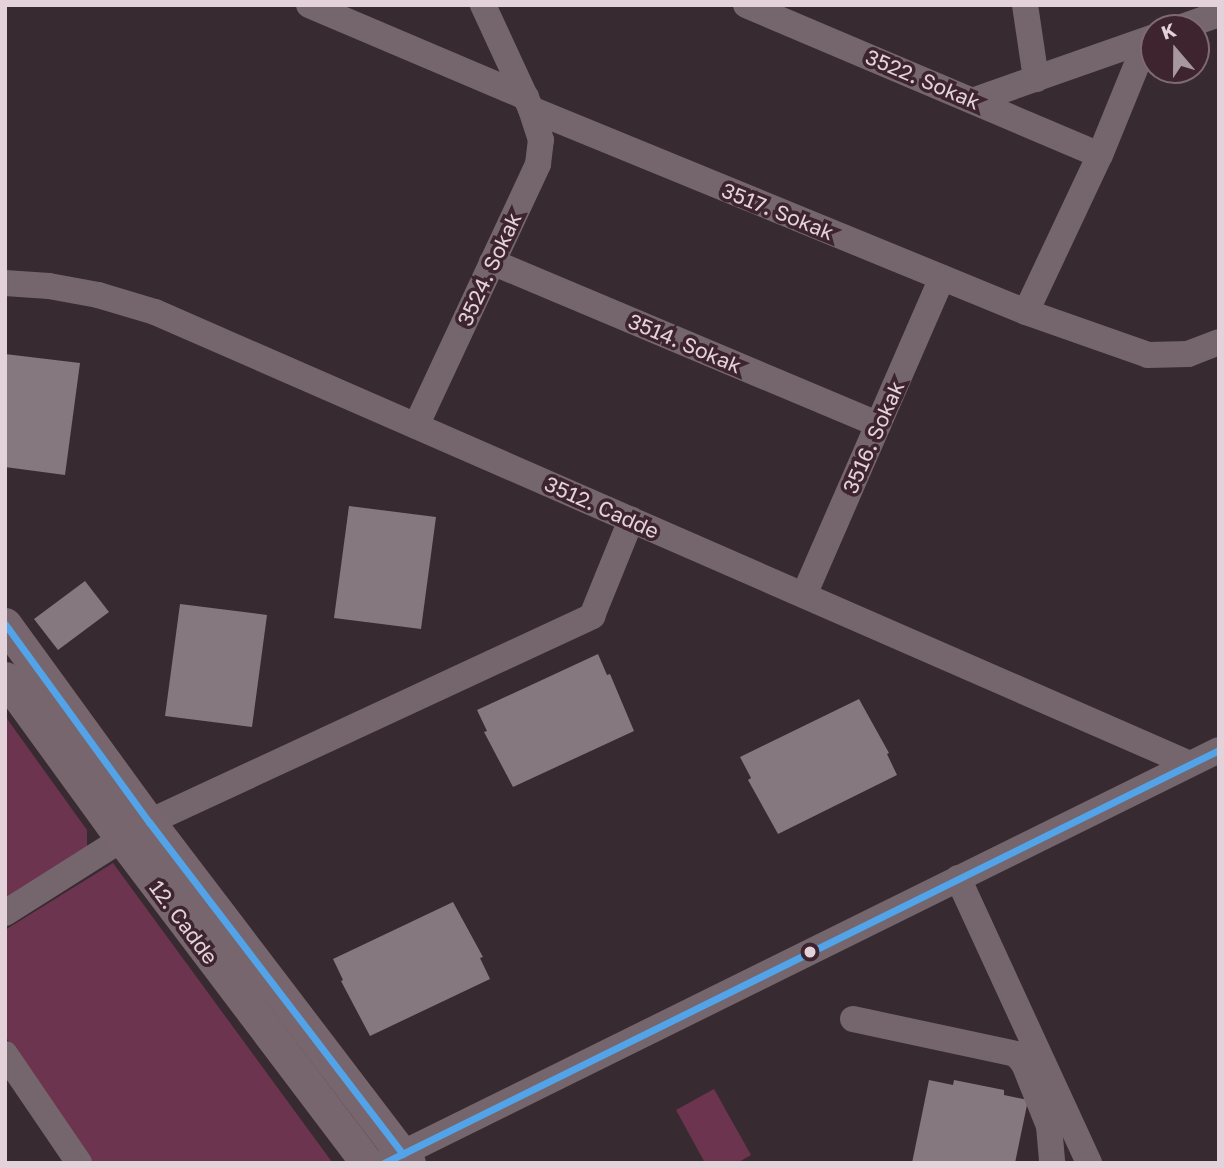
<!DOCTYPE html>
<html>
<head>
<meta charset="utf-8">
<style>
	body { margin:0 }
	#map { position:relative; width:1224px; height:1168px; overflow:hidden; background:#372a30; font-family:"Golos Text",sans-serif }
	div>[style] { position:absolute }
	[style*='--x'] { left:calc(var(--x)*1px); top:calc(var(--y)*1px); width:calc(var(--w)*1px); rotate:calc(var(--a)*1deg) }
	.green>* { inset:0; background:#6d344f }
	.building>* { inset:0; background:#85787e }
	.minor>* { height:26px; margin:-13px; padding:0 13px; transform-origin:13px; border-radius:13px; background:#74666c }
	.major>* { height:33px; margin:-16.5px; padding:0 16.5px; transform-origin:16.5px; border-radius:16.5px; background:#77666d }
	.bus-1>* { height:7px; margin:-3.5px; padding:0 3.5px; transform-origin:3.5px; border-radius:3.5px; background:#53a3e8 }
	.dots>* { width:19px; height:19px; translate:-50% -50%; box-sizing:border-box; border:4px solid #3d242f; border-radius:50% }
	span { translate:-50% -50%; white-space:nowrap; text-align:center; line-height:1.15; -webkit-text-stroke:7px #3d242f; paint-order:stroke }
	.street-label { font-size:21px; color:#e3d2d9 }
	.frame { position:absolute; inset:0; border:7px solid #e3d2d9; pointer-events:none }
	.north { position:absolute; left:1140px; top:14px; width:70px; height:70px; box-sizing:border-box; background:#3d242f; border:2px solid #7f6a73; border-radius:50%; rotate:340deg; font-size:19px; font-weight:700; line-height:28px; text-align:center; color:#e3d2d9 }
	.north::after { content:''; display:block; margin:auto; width:24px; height:32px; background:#a7979e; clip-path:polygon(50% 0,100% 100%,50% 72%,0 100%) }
</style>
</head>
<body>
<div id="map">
	<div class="green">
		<i style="clip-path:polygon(5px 716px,87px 830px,87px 850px,5px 902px)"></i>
		<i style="clip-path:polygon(113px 863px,332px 1162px,332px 1163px,93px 1163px,5px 1036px,5px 930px)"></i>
		<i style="clip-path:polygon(714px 1089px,751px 1155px,737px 1163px,705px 1163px,676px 1110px)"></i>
	</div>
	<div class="building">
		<i style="clip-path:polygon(5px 354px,80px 363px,65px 475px,5px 467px)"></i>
		<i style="clip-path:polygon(349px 506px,436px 517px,421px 629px,334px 618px)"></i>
		<i style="clip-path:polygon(85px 581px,109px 612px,58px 650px,34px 619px)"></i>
		<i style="clip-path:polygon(180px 604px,267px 615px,252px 727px,165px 716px)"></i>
		<i style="clip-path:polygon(598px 654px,607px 675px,610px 674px,634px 731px,513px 787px,484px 732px,487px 731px,477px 710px)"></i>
		<i style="clip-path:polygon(859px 699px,889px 753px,887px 754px,897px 775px,778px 834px,748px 780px,751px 778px,740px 757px)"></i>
		<i style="clip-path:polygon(453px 902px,483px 957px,480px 958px,490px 979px,370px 1036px,341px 981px,343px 980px,333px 959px)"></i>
		<i style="clip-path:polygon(929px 1080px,953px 1085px,954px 1080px,1004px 1090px,1004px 1095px,1028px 1100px,1015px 1163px,912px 1163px)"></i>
	</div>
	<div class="minor">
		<i style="--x:309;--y:5;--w:236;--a:23"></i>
		<i style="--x:746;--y:5;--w:384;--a:23"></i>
		<i style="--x:1025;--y:5;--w:75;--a:81.5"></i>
		<i style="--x:1179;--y:28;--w:42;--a:-19.3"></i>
		<i style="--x:975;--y:100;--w:190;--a:-19.4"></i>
		<i style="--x:531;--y:109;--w:535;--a:22.3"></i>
		<i style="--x:1026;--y:312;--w:129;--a:19.4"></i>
		<i style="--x:1148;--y:355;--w:40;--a:-1.4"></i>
		<i style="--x:1188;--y:354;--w:33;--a:-21"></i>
		<i style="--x:492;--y:262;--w:419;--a:22.8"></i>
		<i style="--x:5;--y:283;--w:44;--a:3.9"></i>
		<i style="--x:49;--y:286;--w:50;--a:10.4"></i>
		<i style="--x:98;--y:295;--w:59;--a:16.6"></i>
		<i style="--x:155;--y:312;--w:1129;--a:23.59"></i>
		<i style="--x:1026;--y:312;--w:174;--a:-64.8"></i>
		<i style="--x:1100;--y:155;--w:124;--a:-67.8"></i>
		<i style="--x:416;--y:426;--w:289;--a:-65"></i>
		<i style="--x:538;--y:164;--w:24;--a:-83"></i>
		<i style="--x:541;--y:140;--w:33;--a:-108"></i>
		<i style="--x:531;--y:109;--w:115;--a:-114.8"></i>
		<i style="--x:804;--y:595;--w:346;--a:-66.5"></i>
		<i style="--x:149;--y:822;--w:489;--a:-24.9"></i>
		<i style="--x:592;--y:616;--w:104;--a:-67.9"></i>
		<i style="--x:958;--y:878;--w:314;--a:65.3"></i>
		<i style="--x:5;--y:913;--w:138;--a:-32.3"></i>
		<i style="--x:853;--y:1019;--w:167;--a:12.1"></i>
		<i style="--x:1016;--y:1054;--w:13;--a:51"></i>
		<i style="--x:1024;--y:1064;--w:67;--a:68"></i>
		<i style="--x:1049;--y:1126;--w:37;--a:85"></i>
		<i style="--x:5;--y:1054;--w:132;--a:55.8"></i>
		<i style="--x:383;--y:1163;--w:932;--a:-26.29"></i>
	</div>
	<div class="major">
		<i style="--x:5;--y:624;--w:245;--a:54"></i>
		<i style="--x:149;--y:822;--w:429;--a:52.7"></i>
		<i style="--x:5;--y:678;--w:199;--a:54"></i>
		<i style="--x:122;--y:839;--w:406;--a:52.9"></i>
	</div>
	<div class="bus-1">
		<i style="--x:5;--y:624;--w:245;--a:54"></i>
		<i style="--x:149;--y:822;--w:418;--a:52.6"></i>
		<i style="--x:384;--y:1163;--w:932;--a:-26.32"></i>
	</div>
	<div class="dots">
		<i style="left:810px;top:952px;background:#e3d2d9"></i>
	</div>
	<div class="street-label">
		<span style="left:923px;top:79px;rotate:23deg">3522. Sokak</span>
		<span style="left:778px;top:211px;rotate:22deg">3517. Sokak</span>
		<span style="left:489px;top:269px;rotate:-65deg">3524. Sokak</span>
		<span style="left:685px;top:343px;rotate:23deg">3514. Sokak</span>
		<span style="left:873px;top:437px;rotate:-66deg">3516. Sokak</span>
		<span style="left:602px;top:507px;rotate:24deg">3512. Cadde</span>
		<span style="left:184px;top:922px;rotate:53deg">12. Cadde</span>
	</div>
	<div class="frame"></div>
	<div class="north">K</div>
</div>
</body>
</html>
